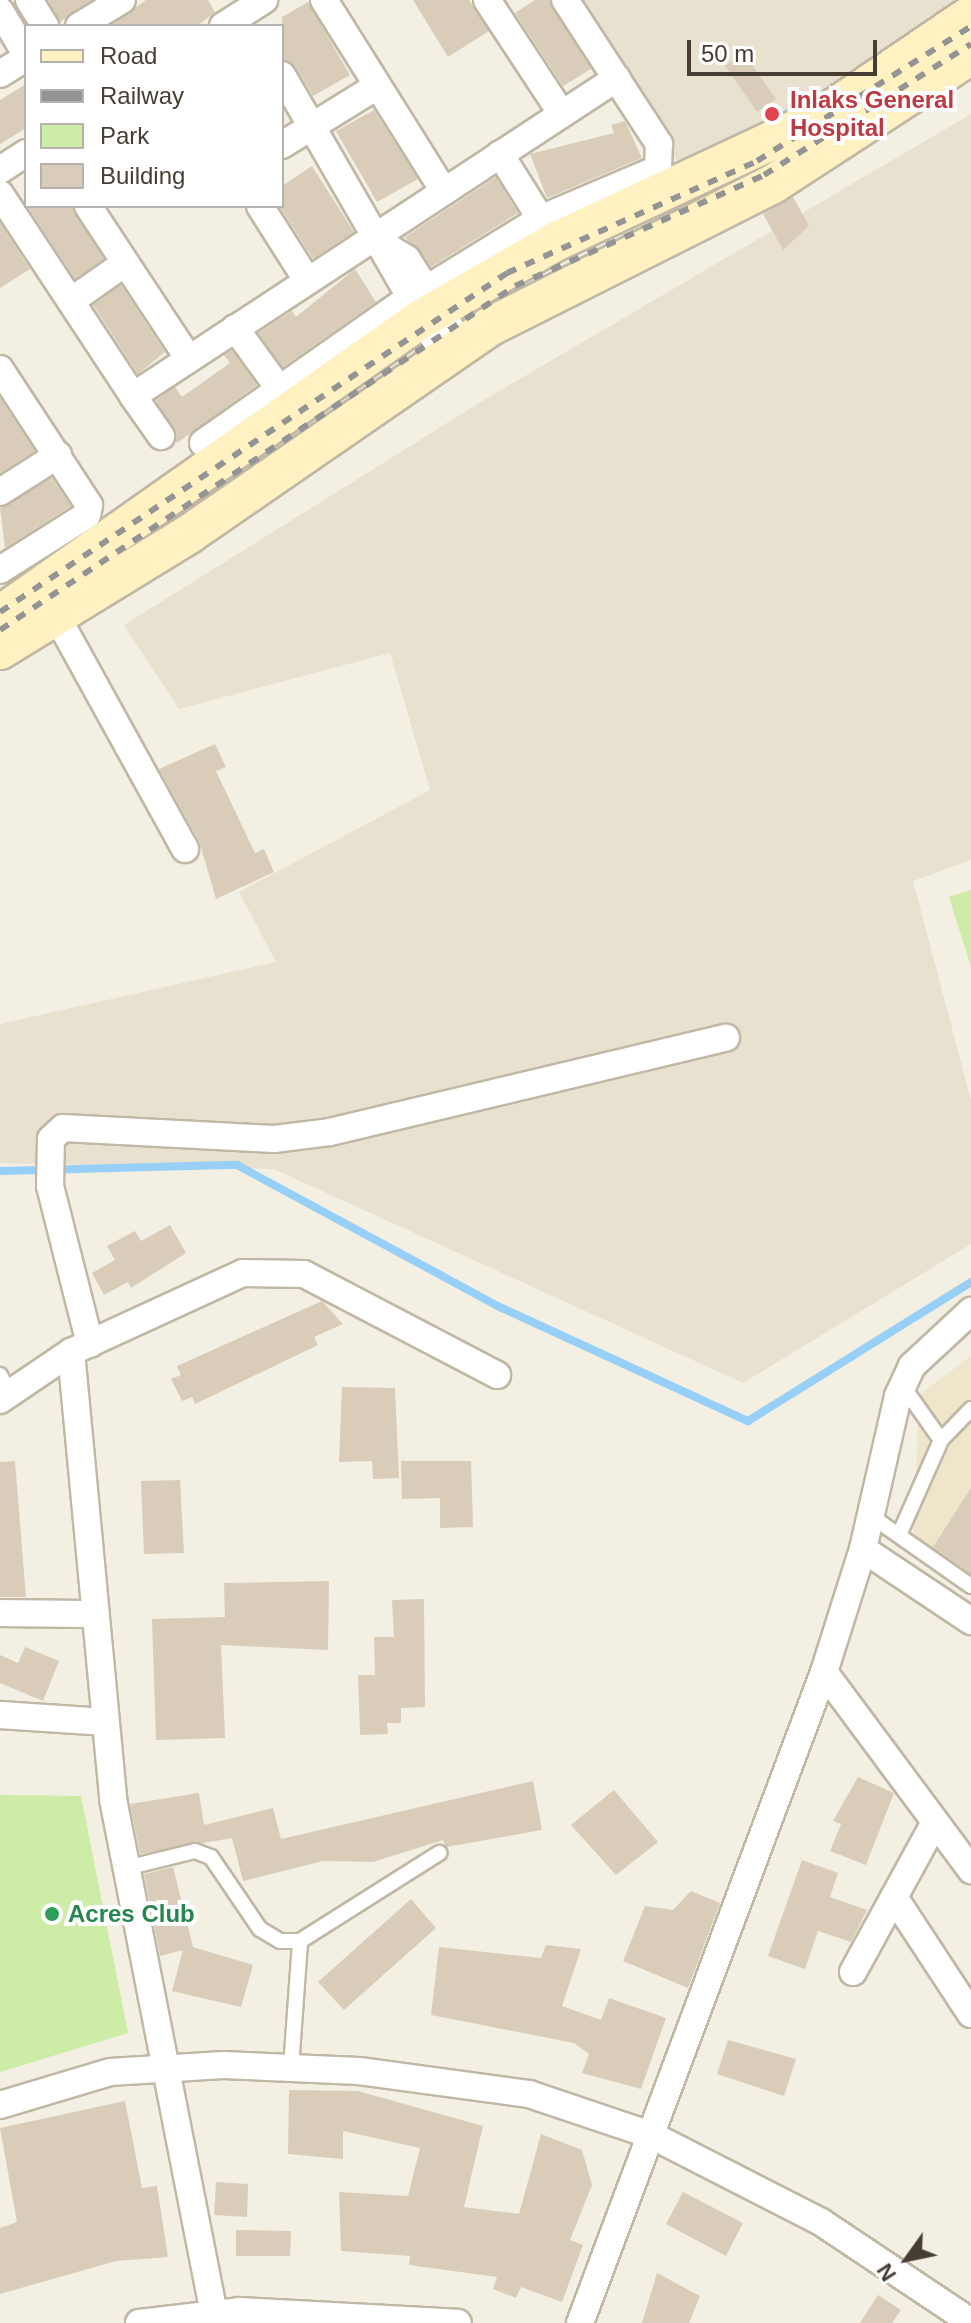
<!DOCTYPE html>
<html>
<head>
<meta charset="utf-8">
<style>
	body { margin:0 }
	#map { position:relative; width:971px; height:2323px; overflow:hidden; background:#f3efe3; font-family:Helvetica,sans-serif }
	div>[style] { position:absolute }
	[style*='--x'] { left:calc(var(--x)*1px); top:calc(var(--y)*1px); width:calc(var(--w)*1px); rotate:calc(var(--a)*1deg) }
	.residential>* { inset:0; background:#e8e1d0 }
	.education>* { inset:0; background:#eee5cb }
	.green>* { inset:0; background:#cceca7 }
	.stream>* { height:8px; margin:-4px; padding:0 4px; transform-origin:4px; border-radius:4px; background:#98cff7 }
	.building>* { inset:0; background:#d9cdba }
	.roads { filter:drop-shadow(2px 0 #c0b7a5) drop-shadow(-2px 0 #c0b7a5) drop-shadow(0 2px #c0b7a5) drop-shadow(0 -2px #c0b7a5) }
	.service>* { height:14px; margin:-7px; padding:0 7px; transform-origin:7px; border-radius:7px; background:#fff }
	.minor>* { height:26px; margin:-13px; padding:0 13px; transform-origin:13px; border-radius:13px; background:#fff }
	.secondary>* { height:38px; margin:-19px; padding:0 19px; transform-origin:19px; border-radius:19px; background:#fff1c1 }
	.rail>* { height:6px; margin-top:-3px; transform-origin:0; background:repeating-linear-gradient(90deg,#949494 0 10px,transparent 0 20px) }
	.dots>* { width:22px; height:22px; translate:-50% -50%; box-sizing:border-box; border:4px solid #fff; border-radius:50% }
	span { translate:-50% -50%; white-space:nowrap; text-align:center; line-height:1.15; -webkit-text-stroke:8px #fff; paint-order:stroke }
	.health-label { font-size:24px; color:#be3a42; font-weight:700 }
	.left { translate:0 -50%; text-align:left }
	.leisure-label { font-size:24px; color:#27864d; font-weight:700 }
	.legend { position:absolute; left:24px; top:24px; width:260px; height:184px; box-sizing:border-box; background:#fff; border:2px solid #b5b2ad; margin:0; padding:10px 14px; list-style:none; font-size:24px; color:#463e33 }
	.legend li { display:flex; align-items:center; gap:16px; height:40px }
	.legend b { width:40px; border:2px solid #b5b2ad }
	.north { position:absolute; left:867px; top:2219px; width:80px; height:80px; -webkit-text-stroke:6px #fff; paint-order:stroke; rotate:237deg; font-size:22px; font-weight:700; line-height:32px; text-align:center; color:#463e33 }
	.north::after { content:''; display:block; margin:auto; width:28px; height:36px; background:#463e33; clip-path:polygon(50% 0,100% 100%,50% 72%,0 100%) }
	.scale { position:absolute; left:687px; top:40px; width:190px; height:36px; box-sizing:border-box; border:4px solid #463e33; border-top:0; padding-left:10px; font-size:24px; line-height:28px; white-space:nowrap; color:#463e33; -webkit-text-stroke:6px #fff; paint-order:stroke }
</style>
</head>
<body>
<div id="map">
	<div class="residential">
		<i style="clip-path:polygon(572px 0,971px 0,789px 127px,683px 170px)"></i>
		<i style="clip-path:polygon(971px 114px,971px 860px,913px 881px,971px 1100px,971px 1244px,743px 1383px,274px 1169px,0 1163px,0 1024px,276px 962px,239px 892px,430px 790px,390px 653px,179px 709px,124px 625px,479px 403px)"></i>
	</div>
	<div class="education">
		<i style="clip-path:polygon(971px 1356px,971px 1591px,913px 1554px,919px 1395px)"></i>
	</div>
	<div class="green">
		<i style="clip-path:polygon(971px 890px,971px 967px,949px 897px)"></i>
		<i style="clip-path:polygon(0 1795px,81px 1796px,128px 2033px,0 2072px)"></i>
	</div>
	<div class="stream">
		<i style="--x:0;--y:1171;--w:237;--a:-1.5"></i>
		<i style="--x:237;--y:1165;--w:301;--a:28.4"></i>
		<i style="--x:502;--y:1308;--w:271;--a:24.7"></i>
		<i style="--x:748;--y:1421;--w:263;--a:-31.9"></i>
	</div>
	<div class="building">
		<i style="clip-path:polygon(48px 0,91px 0,60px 22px)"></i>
		<i style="clip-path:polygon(146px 0,208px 0,215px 12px,197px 26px,110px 26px)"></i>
		<i style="clip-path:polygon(413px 0,469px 0,489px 31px,448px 57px)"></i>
		<i style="clip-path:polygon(535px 0,549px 0,591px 69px,563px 86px,515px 13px)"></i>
		<i style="clip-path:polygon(308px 2px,350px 75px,313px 96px,295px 66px,282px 59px,282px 17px)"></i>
		<i style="clip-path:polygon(744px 53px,776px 99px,757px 112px,725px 66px)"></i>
		<i style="clip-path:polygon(26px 84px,26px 128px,0 144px,0 100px)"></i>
		<i style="clip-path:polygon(374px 110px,418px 179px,377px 202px,336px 131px)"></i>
		<i style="clip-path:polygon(625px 121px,642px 158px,547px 198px,530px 154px,614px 133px,611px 125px)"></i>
		<i style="clip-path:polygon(312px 166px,354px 232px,313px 259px,279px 206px,282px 186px)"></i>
		<i style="clip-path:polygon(496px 177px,518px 213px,431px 267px,405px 237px)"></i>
		<i style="clip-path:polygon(793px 197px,809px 226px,783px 250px,763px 214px)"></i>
		<i style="clip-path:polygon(27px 206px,72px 206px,104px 259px,75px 279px)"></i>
		<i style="clip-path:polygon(0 223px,30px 269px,0 288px)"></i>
		<i style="clip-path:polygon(355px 269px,376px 302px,283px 367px,258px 333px,292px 311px,296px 317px)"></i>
		<i style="clip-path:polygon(121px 285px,165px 352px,138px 374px,93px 305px)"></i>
		<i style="clip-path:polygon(232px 350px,257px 385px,177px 443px,156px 400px,175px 387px,182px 397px,230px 363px,224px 355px)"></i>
		<i style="clip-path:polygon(0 398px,35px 451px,0 473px)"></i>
		<i style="clip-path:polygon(52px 478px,71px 506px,5px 548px,0 508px)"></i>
		<i style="clip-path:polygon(215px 744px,226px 767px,216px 771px,255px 853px,264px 849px,274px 872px,216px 899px,199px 841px,159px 769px)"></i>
		<i style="clip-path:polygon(170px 1225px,186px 1253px,131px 1288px,128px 1282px,104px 1295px,92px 1273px,115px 1260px,107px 1246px,135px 1231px,141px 1241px)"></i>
		<i style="clip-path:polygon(322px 1301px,343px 1324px,314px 1337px,318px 1345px,195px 1404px,192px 1397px,182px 1401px,171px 1379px,181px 1375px,177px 1366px)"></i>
		<i style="clip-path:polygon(342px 1387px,395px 1388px,399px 1478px,373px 1479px,372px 1461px,339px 1462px)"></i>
		<i style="clip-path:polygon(15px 1461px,26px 1597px,0 1597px,0 1462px)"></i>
		<i style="clip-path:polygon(401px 1461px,471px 1461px,473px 1527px,440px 1528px,440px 1498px,402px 1499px)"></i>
		<i style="clip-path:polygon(180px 1480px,184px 1553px,144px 1554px,141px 1481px)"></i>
		<i style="clip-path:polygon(971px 1488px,971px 1574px,933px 1547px)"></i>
		<i style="clip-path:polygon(329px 1581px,328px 1650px,221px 1645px,225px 1738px,156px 1740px,152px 1619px,225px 1617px,224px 1583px)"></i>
		<i style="clip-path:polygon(424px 1599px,425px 1707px,401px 1708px,401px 1723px,387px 1723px,388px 1734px,360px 1735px,358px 1675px,375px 1675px,374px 1637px,394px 1637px,392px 1600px)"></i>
		<i style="clip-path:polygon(25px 1647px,59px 1661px,43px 1701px,0 1683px,0 1655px,18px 1663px)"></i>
		<i style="clip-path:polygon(858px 1777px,894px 1793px,866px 1865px,830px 1851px,841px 1824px,833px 1821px)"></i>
		<i style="clip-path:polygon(533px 1781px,542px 1830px,446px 1847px,443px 1840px,373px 1862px,323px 1861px,243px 1881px,232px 1838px,140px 1854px,130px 1804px,199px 1793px,204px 1825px,273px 1808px,281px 1839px)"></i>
		<i style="clip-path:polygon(614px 1790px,658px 1842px,616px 1875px,571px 1825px)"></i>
		<i style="clip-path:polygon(802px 1860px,838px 1873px,830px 1897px,867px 1910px,851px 1942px,818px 1931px,805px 1969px,768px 1956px)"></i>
		<i style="clip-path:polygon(173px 1867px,193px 1947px,253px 1965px,241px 2007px,172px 1991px,183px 1950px,160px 1956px,144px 1874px)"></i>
		<i style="clip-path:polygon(691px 1891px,720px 1903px,688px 1988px,623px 1961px,645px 1906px,673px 1910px)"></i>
		<i style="clip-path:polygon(411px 1899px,436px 1928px,344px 2010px,318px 1982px)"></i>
		<i style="clip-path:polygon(546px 1945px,581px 1949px,562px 2006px,601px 2020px,609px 1998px,666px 2018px,641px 2089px,582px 2073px,589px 2054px,574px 2043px,431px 2015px,439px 1947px,541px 1958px)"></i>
		<i style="clip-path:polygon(728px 2040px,796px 2059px,784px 2096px,717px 2074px)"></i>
		<i style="clip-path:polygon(289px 2090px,358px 2091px,483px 2126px,464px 2207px,519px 2214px,541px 2134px,582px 2150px,592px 2185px,570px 2240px,583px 2245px,562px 2302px,521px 2287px,516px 2298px,493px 2289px,497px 2277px,409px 2265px,410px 2256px,341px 2251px,339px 2192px,408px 2196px,420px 2148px,343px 2131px,343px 2159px,288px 2154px)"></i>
		<i style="clip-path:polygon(125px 2101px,142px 2188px,157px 2186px,168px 2257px,116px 2261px,0 2294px,0 2228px,17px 2222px,0 2128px)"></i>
		<i style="clip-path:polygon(216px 2182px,248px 2184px,247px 2217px,214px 2215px)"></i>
		<i style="clip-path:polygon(683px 2192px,743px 2223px,726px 2256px,666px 2224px)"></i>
		<i style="clip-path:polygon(236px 2230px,291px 2231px,290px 2256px,236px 2256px)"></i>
		<i style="clip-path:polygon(657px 2273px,700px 2296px,689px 2323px,642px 2323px)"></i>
		<i style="clip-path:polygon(878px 2295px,901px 2310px,892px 2323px,860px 2323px)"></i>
	</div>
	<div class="roads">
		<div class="service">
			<i style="--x:0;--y:1375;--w:21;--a:62"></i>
			<i style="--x:902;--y:1385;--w:67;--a:54.7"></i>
			<i style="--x:871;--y:1516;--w:122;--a:35"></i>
			<i style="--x:899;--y:1535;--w:104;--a:-66.1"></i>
			<i style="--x:941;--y:1440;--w:43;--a:-45.9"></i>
			<i style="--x:126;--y:1868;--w:71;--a:-13.8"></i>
			<i style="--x:195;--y:1851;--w:17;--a:21"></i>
			<i style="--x:211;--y:1857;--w:87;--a:55.8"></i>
			<i style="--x:260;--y:1929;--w:23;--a:31"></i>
			<i style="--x:280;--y:1941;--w:20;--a:0"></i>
			<i style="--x:291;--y:2068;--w:127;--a:-85.9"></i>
			<i style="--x:300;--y:1941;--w:165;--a:-32.3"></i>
		</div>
		<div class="minor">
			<i style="--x:29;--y:0;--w:31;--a:58"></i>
			<i style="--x:324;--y:0;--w:226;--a:57.9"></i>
			<i style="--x:487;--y:0;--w:136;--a:56.7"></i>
			<i style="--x:0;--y:11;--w:50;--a:58.8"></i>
			<i style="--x:79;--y:26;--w:50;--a:-31.2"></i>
			<i style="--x:223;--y:26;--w:49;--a:-32.4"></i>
			<i style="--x:0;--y:74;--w:31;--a:-32"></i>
			<i style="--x:282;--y:75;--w:326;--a:60"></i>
			<i style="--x:282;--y:145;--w:112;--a:-31.8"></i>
			<i style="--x:500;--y:154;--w:92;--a:57.9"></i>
			<i style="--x:0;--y:170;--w:31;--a:-33"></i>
			<i style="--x:0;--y:194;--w:242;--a:56.6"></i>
			<i style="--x:133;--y:396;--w:579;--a:-33.31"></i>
			<i style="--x:88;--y:206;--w:183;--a:56.6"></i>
			<i style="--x:260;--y:206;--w:88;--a:57.6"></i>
			<i style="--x:384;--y:245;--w:27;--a:31"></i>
			<i style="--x:407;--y:259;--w:103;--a:57.7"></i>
			<i style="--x:428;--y:288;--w:132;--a:-31.6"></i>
			<i style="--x:540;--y:219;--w:128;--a:-23"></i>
			<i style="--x:658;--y:169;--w:25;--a:-88"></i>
			<i style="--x:659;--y:144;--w:172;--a:-123.1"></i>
			<i style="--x:71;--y:301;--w:66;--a:-35.1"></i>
			<i style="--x:235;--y:328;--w:92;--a:53.9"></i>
			<i style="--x:0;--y:369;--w:163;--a:56.8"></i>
			<i style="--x:89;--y:505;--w:10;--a:101"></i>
			<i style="--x:87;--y:515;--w:103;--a:147.7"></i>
			<i style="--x:133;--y:396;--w:49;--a:55"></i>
			<i style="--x:203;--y:443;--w:251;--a:-35.1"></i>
			<i style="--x:0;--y:492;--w:69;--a:-32.5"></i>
			<i style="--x:57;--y:617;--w:265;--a:61.1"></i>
			<i style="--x:90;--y:1344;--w:163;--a:-104.2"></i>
			<i style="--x:50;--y:1186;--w:47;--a:-88.8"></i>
			<i style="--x:51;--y:1139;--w:16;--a:-43"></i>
			<i style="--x:63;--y:1128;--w:211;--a:3"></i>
			<i style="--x:274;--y:1139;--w:56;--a:-7.1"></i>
			<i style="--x:330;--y:1132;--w:407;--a:-13.4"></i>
			<i style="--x:71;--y:1352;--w:449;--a:84.6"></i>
			<i style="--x:113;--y:1799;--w:525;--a:78.9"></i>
			<i style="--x:0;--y:1400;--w:86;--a:-34.1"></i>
			<i style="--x:71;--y:1352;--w:189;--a:-24.7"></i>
			<i style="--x:243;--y:1273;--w:61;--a:0.9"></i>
			<i style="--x:304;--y:1274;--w:218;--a:27.6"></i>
			<i style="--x:863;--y:1549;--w:130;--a:33.7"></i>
			<i style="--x:0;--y:1613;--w:95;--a:0.6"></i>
			<i style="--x:824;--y:1672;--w:247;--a:53.4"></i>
			<i style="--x:0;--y:1715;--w:105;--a:3.8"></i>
			<i style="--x:894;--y:1897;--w:140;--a:56.7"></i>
			<i style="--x:853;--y:1972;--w:169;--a:-61.3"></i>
			<i style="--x:0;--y:2105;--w:115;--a:-16.7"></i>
			<i style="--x:110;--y:2072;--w:114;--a:-3.5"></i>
			<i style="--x:224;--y:2065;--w:135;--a:2.5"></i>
			<i style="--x:359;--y:2071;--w:172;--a:7.7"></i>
			<i style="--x:529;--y:2094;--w:129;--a:18.6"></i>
			<i style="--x:651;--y:2135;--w:191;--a:27.1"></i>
			<i style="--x:821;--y:2222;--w:180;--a:33.7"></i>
			<i style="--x:139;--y:2323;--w:101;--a:-6.8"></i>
			<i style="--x:239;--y:2311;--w:219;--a:3.1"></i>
			<i style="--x:580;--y:2323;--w:695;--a:-69.45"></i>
			<i style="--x:824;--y:1672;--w:129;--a:-72.4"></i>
			<i style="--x:863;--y:1549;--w:157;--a:-77.1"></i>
			<i style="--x:898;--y:1396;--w:33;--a:-65"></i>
			<i style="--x:912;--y:1366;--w:81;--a:-43"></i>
		</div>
		<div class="secondary">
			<i style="--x:0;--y:615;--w:515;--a:-35.11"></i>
			<i style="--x:421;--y:319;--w:155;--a:-29.9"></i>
			<i style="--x:555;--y:242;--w:290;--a:-25.1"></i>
			<i style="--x:818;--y:119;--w:185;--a:-34.2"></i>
			<i style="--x:0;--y:650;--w:222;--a:-31.5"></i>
			<i style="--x:189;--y:534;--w:364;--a:-34.6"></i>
			<i style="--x:489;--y:327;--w:318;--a:-26.7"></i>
			<i style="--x:773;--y:184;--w:236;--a:-33.1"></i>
		</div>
	</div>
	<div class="rail">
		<i style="--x:0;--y:612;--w:610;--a:-33.77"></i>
		<i style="--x:507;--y:273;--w:274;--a:-24.1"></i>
		<i style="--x:757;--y:161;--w:253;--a:-32.2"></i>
		<i style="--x:0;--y:630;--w:619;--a:-33.74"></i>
		<i style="--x:515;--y:286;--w:273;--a:-24"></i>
		<i style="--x:764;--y:175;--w:245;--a:-32.3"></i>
	</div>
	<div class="dots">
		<i style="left:772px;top:114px;background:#e0444e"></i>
		<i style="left:52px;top:1914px;background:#2e9e5b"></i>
	</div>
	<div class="health-label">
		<span class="left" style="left:790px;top:114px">Inlaks General<br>Hospital</span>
	</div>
	<div class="leisure-label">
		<span class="left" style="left:68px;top:1914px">Acres Club</span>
	</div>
	<ul class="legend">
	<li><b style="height:10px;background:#fff1c1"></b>Road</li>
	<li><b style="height:10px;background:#949494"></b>Railway</li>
	<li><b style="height:22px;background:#cceca7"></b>Park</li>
	<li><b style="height:22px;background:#d9cdba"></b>Building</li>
	</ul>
	<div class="north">N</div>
	<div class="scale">50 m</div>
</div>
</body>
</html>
